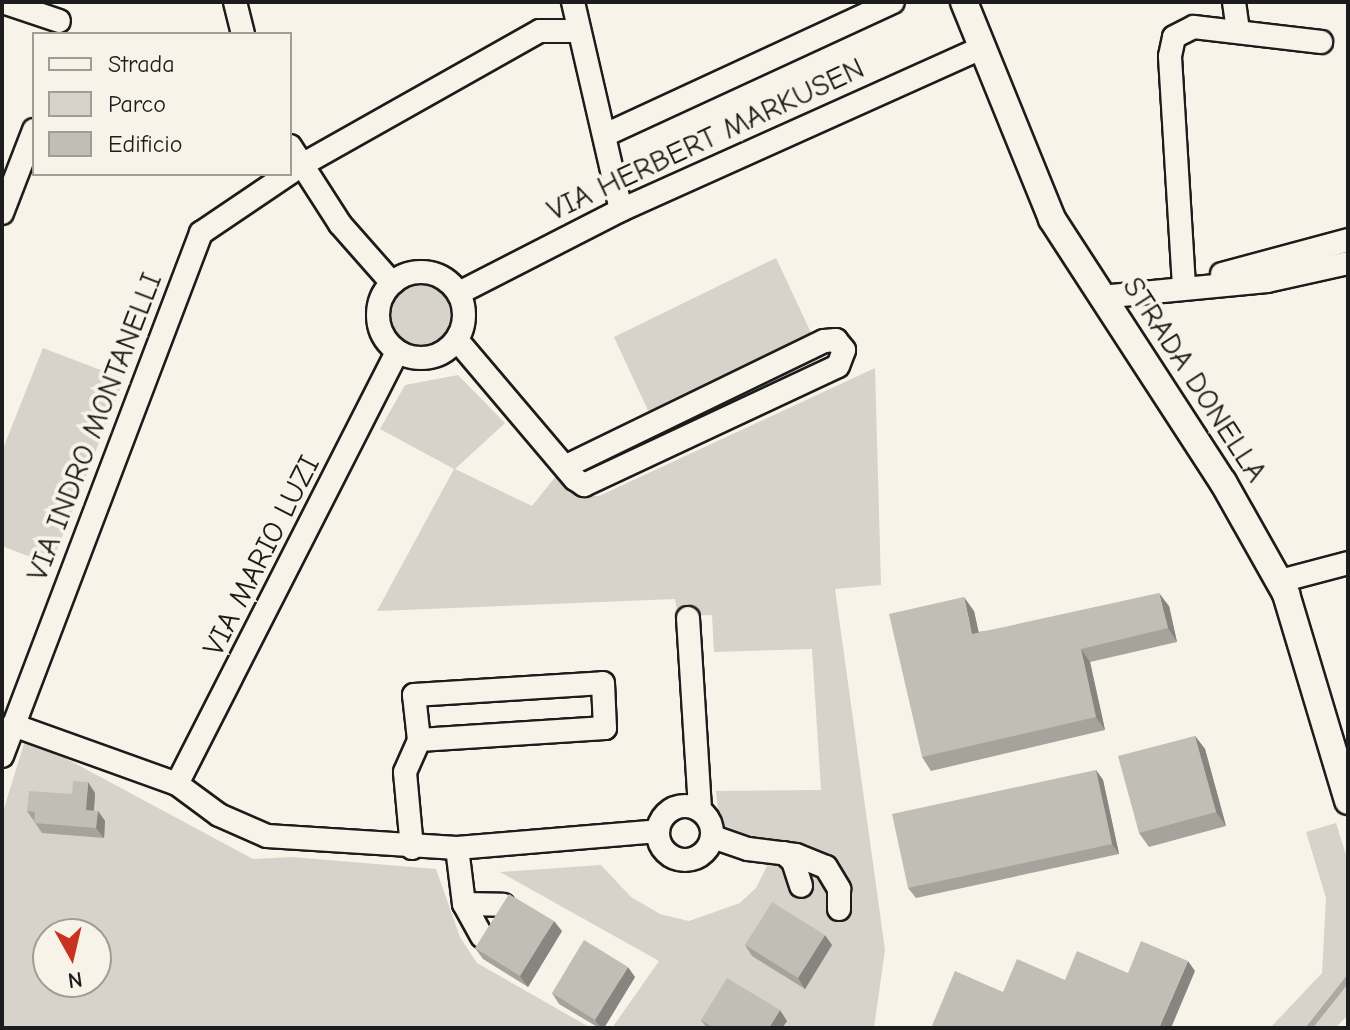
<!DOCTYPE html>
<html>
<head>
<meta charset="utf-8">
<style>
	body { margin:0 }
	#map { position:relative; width:1350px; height:1030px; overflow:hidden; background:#f7f3e8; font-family:"Comic Neue",sans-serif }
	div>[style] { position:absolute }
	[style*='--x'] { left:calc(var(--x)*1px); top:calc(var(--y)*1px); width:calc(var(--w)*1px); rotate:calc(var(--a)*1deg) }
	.green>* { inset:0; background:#d7d3cb }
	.round { border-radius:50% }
	.stream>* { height:6px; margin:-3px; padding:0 3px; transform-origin:3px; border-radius:3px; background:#aca9a2 }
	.roads { filter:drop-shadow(2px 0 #1c1c1c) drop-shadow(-2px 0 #1c1c1c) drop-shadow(0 2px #1c1c1c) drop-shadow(0 -2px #1c1c1c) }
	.minor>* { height:22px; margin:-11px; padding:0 11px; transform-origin:11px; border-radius:11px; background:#f7f3e8 }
	.minor>.ring { margin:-11px; padding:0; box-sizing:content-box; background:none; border:22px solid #f7f3e8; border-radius:50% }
	.tertiary>* { height:26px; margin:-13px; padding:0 13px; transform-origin:13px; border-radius:13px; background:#f7f3e8 }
	.wall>* { inset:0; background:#a5a39c }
	.shaded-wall>* { inset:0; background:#86857f }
	.building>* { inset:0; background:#c0beb5 }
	span { translate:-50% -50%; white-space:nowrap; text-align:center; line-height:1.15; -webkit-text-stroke:8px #f7f3e8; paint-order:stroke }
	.street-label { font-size:30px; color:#1c1c1c }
	.frame { position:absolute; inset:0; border:4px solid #1c1c1c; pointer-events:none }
	.legend { position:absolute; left:32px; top:32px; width:260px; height:144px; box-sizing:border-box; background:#f7f3e8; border:2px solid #9f9d96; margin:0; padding:10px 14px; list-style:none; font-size:24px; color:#1c1c1c }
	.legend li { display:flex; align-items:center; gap:16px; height:40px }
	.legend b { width:40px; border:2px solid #9f9d96 }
	.north { position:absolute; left:32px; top:918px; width:80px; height:80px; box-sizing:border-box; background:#f7f3e8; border:2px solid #9f9d96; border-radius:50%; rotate:172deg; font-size:22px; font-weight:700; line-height:32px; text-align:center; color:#1c1c1c }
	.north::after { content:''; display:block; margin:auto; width:28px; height:36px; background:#c8321e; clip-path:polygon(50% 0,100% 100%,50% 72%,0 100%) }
</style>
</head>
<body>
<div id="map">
	<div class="green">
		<i style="clip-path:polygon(776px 258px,814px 339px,651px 417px,614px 337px)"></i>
		<i class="round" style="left:382px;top:279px;width:74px;height:74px"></i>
		<i style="clip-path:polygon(43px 348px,124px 379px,51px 565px,2px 546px,2px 451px)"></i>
		<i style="clip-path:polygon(875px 368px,881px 585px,835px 589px,885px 950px,874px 1028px,612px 1028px,659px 961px,500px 872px,601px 865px,631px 897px,660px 914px,689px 921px,740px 903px,756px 888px,770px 860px,722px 849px,716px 791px,821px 790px,812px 649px,714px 652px,712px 615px,678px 616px,675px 599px,377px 611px,454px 469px,380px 429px,405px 385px,458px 375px,505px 423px,455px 469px,532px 506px,556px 476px,581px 496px,599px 496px)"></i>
		<i style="clip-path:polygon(evenodd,26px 737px,253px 859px,292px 857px,436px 869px,460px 937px,477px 963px,591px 1028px,2px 1028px,2px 815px,26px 737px,48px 934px,96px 934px,96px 982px,48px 982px,48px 934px)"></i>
		<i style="clip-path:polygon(1336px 823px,1348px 861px,1348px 1015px,1335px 1028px,1270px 1028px,1322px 973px,1326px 898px,1306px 832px)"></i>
	</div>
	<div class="stream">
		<i style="--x:1309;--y:1028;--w:63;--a:-51.5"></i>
	</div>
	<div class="roads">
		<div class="minor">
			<i style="--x:3;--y:2;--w:59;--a:18.7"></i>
			<i style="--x:235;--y:2;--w:33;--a:76"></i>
			<i style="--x:573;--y:2;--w:213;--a:77"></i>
			<i style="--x:1234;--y:2;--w:29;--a:82"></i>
			<i style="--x:605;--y:135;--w:317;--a:-24.8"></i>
			<i style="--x:290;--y:146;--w:93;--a:57.3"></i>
			<i style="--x:340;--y:224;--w:79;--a:48.6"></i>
			<i style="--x:2;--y:213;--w:89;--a:-68.9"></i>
			<i class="ring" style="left:378px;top:272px;width:64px;height:64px"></i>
			<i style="--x:1222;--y:274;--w:131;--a:-15.1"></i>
			<i style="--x:1184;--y:286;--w:230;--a:-93.5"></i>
			<i style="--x:1170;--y:56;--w:19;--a:-78"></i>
			<i style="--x:1174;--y:37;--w:22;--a:-27"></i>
			<i style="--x:1194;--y:27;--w:128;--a:6.7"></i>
			<i style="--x:459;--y:293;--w:182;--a:-27.1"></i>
			<i style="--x:621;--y:210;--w:395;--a:-24.2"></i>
			<i style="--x:1101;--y:297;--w:167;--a:-5.5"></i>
			<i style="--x:1267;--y:281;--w:83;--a:-12.5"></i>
			<i style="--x:457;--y:340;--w:182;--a:49.7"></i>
			<i style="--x:575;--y:479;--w:11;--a:34"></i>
			<i style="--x:584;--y:485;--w:280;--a:-25.1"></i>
			<i style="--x:838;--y:366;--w:17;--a:-69"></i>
			<i style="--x:844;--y:350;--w:13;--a:-129"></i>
			<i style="--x:836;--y:340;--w:12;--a:175"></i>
			<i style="--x:824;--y:341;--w:287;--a:154.1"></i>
			<i style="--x:1280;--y:581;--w:70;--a:-14.8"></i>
			<i style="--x:688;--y:618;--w:191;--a:86.4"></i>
			<i style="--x:13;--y:725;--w:174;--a:19.8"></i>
			<i style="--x:177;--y:784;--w:52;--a:36.4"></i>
			<i style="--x:219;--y:815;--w:52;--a:23.6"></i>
			<i style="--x:267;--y:836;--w:190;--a:3.6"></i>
			<i style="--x:457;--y:848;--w:202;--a:-4.8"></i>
			<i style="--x:2;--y:756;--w:560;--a:-69.17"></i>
			<i style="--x:201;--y:233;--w:120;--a:-34.1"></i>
			<i style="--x:300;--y:166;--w:275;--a:-29.4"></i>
			<i style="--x:540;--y:31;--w:39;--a:0"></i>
			<i style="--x:177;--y:784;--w:485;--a:-63"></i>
			<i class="ring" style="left:658px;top:806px;width:32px;height:32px"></i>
			<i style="--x:713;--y:837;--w:37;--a:19"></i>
			<i style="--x:748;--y:849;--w:48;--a:7.1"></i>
			<i style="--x:796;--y:855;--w:32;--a:22"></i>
			<i style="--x:826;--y:867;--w:26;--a:59"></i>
			<i style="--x:839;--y:889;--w:20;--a:90"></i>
			<i style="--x:412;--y:848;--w:76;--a:-95.3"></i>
			<i style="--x:405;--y:772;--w:35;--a:-66"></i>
			<i style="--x:419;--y:740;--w:45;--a:-96.3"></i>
			<i style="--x:414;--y:695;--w:189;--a:-3.6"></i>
			<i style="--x:603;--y:683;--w:45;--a:87.5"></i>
			<i style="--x:605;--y:728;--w:186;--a:176.3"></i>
			<i style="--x:457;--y:848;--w:56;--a:82.9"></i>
			<i style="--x:464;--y:904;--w:37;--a:61"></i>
			<i style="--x:784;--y:853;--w:12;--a:42"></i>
			<i style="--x:793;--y:861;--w:26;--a:72"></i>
			<i style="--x:464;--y:904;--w:39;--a:1"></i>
		</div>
		<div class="tertiary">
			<i style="--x:964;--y:2;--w:234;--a:67.9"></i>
			<i style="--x:1052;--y:219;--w:314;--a:57"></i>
			<i style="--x:1223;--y:482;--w:129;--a:60.6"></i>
			<i style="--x:1286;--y:594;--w:216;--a:73.3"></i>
		</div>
	</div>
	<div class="wall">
		<i style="clip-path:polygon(1169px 606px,1177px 642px,1090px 662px,1105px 730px,931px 771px,922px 757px,974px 611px,978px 632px)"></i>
		<i style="clip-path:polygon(1195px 736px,1205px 749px,1226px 826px,1149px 847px,1139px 833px)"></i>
		<i style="clip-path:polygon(1096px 770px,1103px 780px,1119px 854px,916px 898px,908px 888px)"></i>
		<i style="clip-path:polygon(95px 793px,94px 811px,98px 811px,105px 821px,104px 838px,42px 833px,27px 811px,72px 794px)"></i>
		<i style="clip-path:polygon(562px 931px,528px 987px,483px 959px,475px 948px)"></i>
		<i style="clip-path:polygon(745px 945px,832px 945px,805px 989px,752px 956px)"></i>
		<i style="clip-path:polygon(635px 977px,604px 1028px,599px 1028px,559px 1004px,552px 993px)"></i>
		<i style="clip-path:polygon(701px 1020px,787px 1021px,782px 1028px,707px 1028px)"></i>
	</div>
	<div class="shaded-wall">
		<i style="clip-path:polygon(1159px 593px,1169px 606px,1177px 642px,1168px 628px)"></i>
		<i style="clip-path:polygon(964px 597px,974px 611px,982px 647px,972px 634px)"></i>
		<i style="clip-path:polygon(1081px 649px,1090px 662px,1105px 730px,1096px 717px)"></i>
		<i style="clip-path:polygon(1195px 736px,1205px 749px,1226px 826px,1216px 812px)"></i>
		<i style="clip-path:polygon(1096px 770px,1103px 780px,1119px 854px,1112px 844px)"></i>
		<i style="clip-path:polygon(88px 782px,95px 793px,93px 821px,86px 810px)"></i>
		<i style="clip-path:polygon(98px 811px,105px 821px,104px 838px,96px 828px)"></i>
		<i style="clip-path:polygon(554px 921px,562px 931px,528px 987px,520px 976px)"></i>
		<i style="clip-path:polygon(825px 935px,832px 945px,805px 989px,798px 978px)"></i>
		<i style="clip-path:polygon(1188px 961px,1195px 971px,1171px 1028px,1159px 1028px)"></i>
		<i style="clip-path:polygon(628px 967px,635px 977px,604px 1028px,601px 1028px,595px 1020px)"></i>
		<i style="clip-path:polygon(780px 1010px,787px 1021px,782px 1028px,769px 1028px)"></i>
	</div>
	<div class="building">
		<i style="clip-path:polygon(1159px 593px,1168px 628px,1081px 649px,1096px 717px,922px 757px,889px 614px,964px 597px,972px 634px)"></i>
		<i style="clip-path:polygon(1195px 736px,1216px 812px,1139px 833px,1118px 756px)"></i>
		<i style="clip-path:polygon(1096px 770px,1112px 844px,908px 888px,892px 814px)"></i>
		<i style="clip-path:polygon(73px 781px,88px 782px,86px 810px,98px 811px,96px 828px,34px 823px,35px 812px,27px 811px,29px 791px,72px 794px)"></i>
		<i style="clip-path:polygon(509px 894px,554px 921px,520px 976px,475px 948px)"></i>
		<i style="clip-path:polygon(772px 902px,825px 935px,798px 978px,745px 945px)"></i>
		<i style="clip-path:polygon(584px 940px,628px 967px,595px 1020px,552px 993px)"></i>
		<i style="clip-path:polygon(1141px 941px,1188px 961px,1159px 1028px,931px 1028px,955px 971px,1003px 992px,1017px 959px,1065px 980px,1077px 951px,1128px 973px)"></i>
		<i style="clip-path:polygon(727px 978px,780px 1010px,769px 1028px,714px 1028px,701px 1020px)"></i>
	</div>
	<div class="street-label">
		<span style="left:706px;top:140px;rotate:-25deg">VIA HERBERT MARKUSEN</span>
		<span style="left:1194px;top:380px;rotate:57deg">STRADA DONELLA</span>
		<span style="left:95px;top:427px;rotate:-69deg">VIA INDRO MONTANELLI</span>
		<span style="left:262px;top:556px;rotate:-63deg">VIA MARIO LUZI</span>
	</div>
	<div class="frame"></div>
	<ul class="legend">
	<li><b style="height:10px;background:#f7f3e8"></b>Strada</li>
	<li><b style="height:22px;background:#d7d3cb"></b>Parco</li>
	<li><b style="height:22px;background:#c0beb5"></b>Edificio</li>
	</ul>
	<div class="north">N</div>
</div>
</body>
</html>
